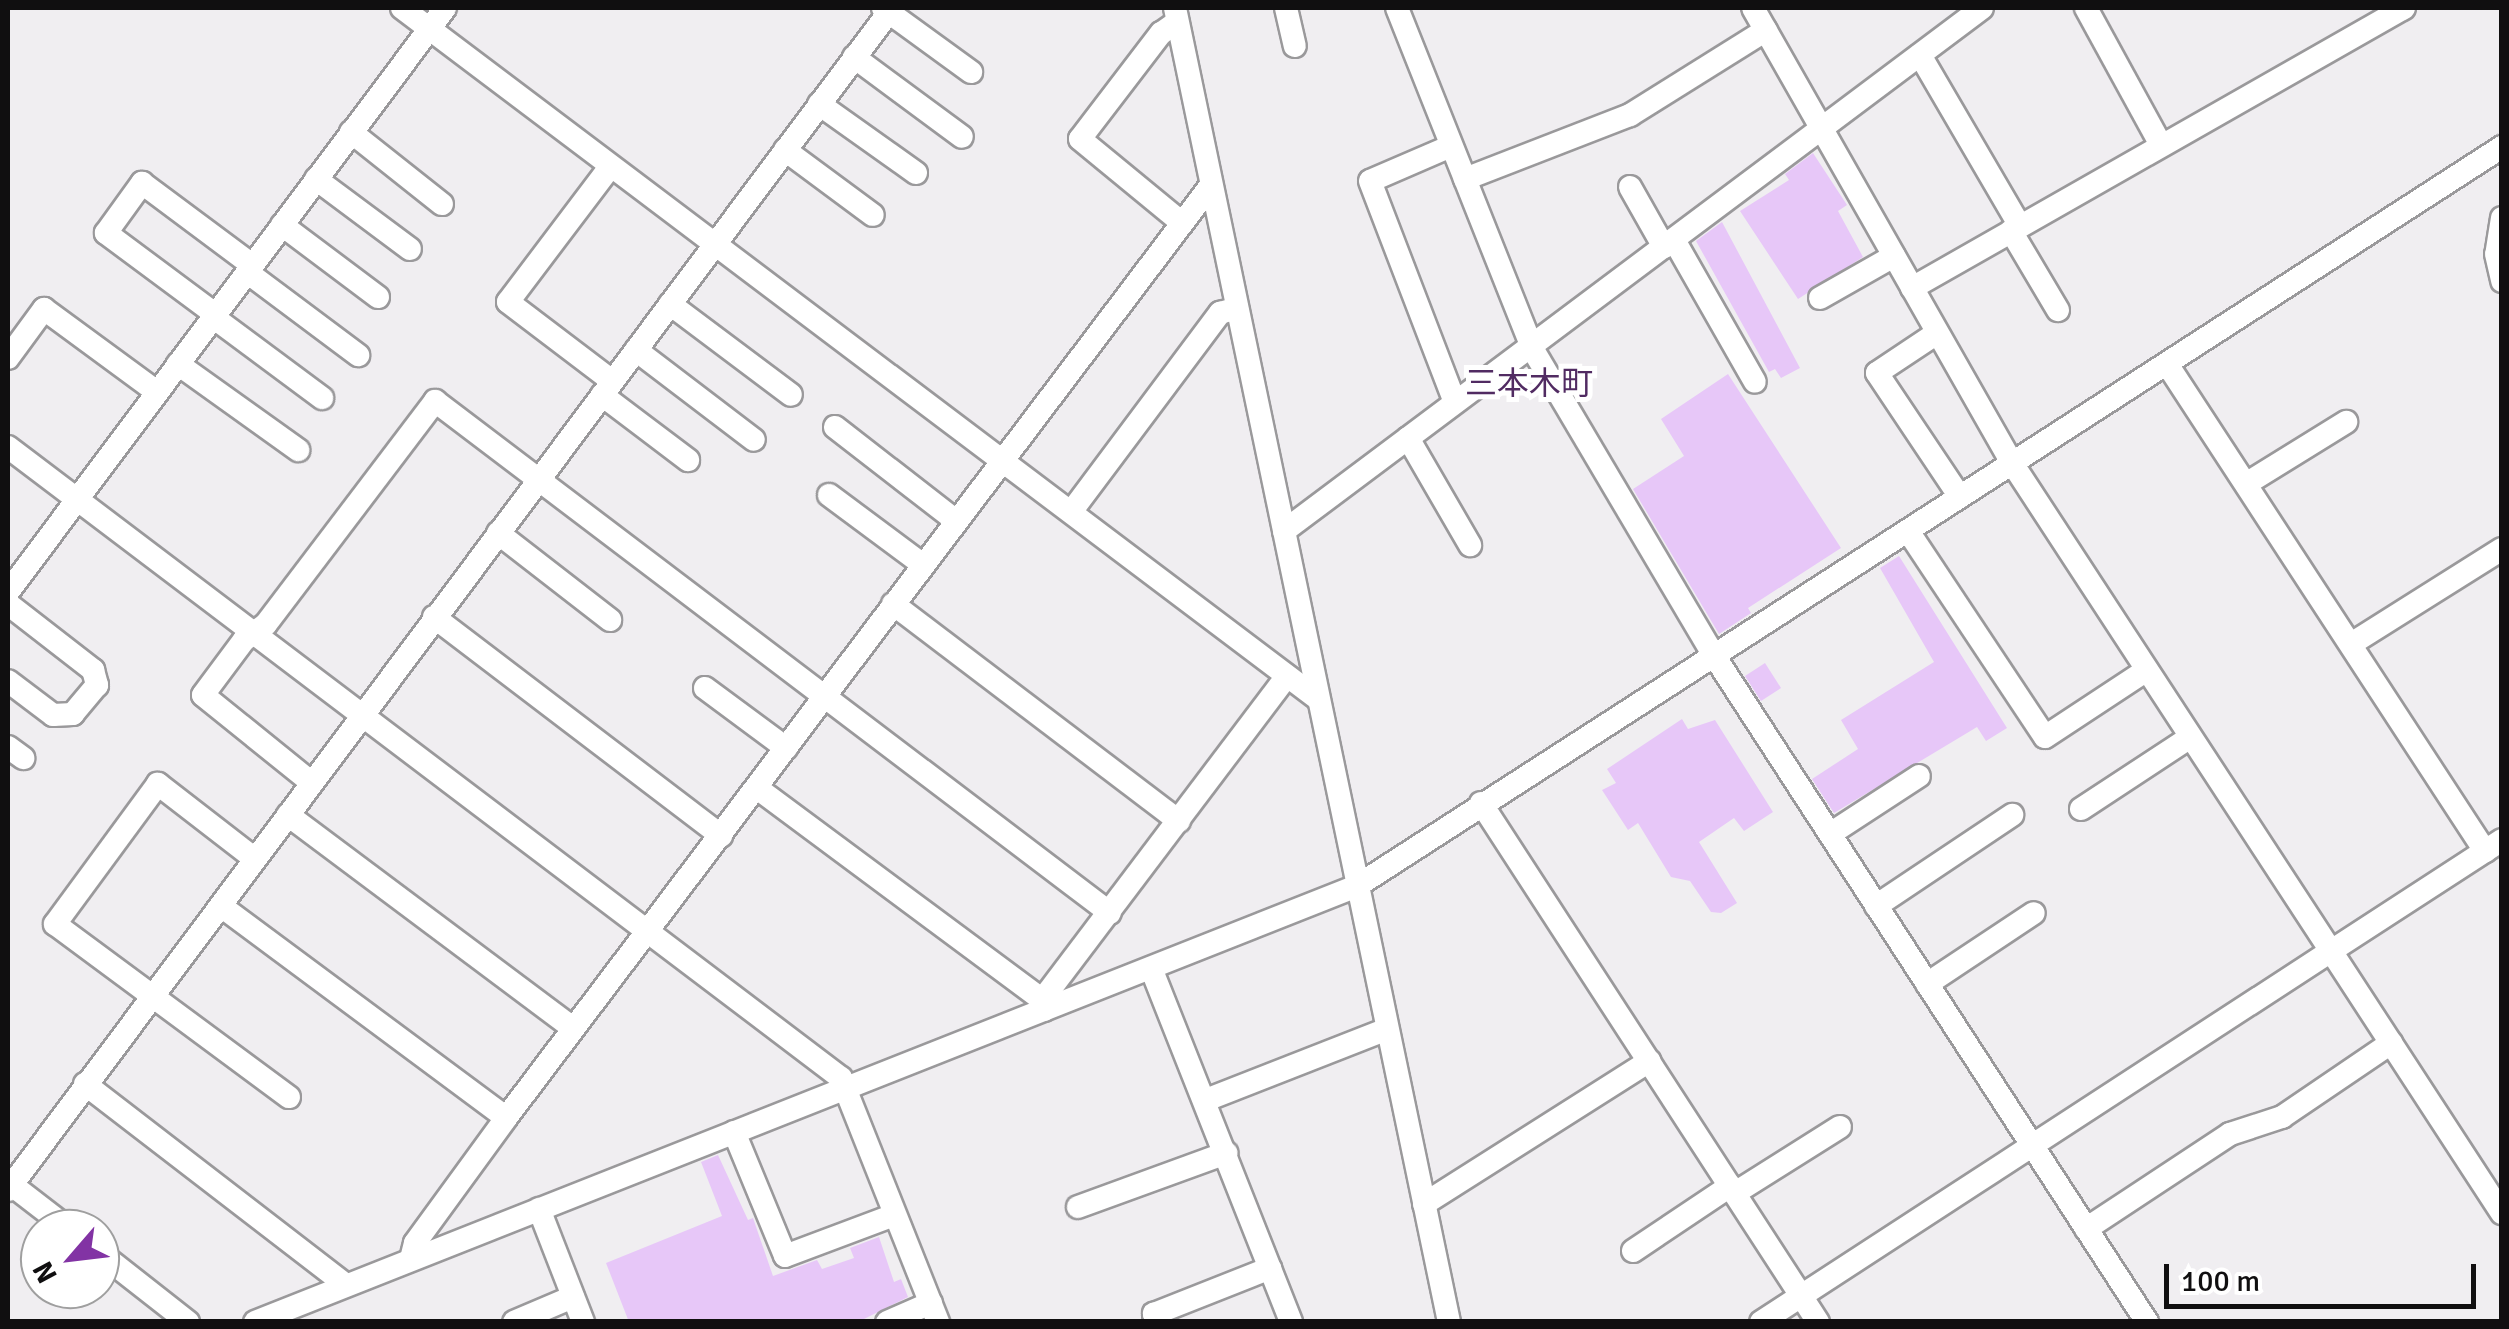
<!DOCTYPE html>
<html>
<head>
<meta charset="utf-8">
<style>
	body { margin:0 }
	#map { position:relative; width:2509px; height:1329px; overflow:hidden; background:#f0eef1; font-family:Signika,"Noto Sans JP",sans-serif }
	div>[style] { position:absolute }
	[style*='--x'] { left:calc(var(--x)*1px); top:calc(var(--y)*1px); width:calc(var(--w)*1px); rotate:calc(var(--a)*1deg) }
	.building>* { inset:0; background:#e7c7f8 }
	.roads { filter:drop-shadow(2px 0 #9a999b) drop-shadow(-2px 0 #9a999b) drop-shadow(0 2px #9a999b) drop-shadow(0 -2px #9a999b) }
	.minor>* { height:22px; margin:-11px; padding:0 11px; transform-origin:11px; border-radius:11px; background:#fff }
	span { translate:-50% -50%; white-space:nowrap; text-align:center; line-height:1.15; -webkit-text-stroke:10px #fff; paint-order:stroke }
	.quarter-label { font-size:32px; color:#512b62 }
	.frame { position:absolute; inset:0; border:10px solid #100f10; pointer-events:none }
	.north { position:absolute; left:20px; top:1209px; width:100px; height:100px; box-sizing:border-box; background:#fff; border:2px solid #9f9f9f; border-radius:50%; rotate:242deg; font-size:28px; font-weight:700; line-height:40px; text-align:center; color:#100f10 }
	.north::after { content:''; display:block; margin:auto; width:35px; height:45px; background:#8233a4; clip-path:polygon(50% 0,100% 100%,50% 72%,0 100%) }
	.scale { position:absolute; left:2164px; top:1264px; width:312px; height:45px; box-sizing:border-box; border:5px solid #100f10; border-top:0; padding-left:12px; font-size:30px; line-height:35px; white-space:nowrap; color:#100f10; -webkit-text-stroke:8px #fff; paint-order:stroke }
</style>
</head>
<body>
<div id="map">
	<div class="building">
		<i style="clip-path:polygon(1813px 153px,1847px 205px,1838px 211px,1863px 257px,1798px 299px,1740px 211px,1789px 180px,1785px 174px)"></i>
		<i style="clip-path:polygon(1722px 222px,1800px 368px,1781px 378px,1775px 369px,1769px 372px,1696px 241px)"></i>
		<i style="clip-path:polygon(1728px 374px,1841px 548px,1748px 608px,1751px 613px,1719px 634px,1633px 489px,1684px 456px,1661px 419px)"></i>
		<i style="clip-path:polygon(1899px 556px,2007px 728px,1986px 741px,1977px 727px,1834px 813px,1812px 779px,1858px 749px,1841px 720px,1934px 662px,1880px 568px)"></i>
		<i style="clip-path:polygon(1765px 663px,1781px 688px,1761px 701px,1745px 676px)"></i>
		<i style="clip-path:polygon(1682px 719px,1688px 729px,1715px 720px,1773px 812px,1744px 831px,1734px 818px,1699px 842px,1737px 903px,1721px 913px,1711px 912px,1690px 881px,1671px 877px,1638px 823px,1628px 830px,1602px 790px,1616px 783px,1607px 769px)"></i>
		<i style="clip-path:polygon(718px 1155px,748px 1220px,753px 1218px,773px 1276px,817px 1260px,822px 1269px,854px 1258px,850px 1248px,879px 1237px,894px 1282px,901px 1279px,908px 1297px,858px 1322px,629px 1322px,606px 1263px,722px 1216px,701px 1162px)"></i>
	</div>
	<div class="roads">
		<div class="minor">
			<i style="--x:402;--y:8;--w:1147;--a:37.03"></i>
			<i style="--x:883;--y:8;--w:109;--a:36"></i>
			<i style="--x:1175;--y:8;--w:1342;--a:78.22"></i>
			<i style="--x:1286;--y:8;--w:39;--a:77"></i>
			<i style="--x:1397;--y:8;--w:366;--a:68.3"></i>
			<i style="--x:1532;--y:348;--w:356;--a:59.4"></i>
			<i style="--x:1713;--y:654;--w:797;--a:56.99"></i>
			<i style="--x:1753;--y:8;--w:524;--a:60.35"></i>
			<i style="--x:2012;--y:463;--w:583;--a:56.83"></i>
			<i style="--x:2331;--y:951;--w:680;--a:146.94"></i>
			<i style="--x:2086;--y:8;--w:156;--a:61.3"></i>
			<i style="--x:1177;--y:22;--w:19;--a:145"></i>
			<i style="--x:1161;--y:33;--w:133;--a:127.4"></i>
			<i style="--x:1080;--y:139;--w:129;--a:39.4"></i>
			<i style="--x:1920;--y:55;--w:198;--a:59.7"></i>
			<i style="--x:854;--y:57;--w:134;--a:36.5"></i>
			<i style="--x:819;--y:104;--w:119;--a:35.4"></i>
			<i style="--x:351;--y:132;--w:116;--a:38.4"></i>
			<i style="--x:1451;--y:146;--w:88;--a:156.6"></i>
			<i style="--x:1370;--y:181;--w:237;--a:69"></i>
			<i style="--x:785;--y:150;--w:109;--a:36.5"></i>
			<i style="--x:610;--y:167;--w:169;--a:127.1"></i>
			<i style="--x:508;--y:302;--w:131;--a:37.2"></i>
			<i style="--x:316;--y:179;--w:117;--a:36.7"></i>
			<i style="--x:1465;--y:179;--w:177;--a:-21.2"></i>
			<i style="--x:1630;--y:115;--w:160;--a:-32"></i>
			<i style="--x:1630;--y:187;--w:69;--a:60.5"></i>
			<i style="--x:2502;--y:218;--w:36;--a:99"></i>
			<i style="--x:2496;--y:254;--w:28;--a:77"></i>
			<i style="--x:282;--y:225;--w:120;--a:36.9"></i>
			<i style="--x:2011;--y:231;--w:92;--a:59.3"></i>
			<i style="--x:1674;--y:240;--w:163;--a:60.3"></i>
			<i style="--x:247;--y:272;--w:139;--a:36.8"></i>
			<i style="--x:1912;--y:288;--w:566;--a:-29.64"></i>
			<i style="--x:1820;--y:298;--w:85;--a:-29.6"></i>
			<i style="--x:670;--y:304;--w:151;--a:36.9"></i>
			<i style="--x:215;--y:314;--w:136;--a:-143.4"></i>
			<i style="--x:106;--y:233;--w:62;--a:-54.2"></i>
			<i style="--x:142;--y:183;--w:137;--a:36.7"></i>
			<i style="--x:213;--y:317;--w:136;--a:36.6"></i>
			<i style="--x:1937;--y:333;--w:72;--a:146.3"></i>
			<i style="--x:1877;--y:373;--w:149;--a:56.2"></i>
			<i style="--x:636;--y:350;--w:148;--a:37.3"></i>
			<i style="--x:8;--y:358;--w:61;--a:-53.7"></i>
			<i style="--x:44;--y:309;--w:140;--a:36.3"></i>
			<i style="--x:178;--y:364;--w:148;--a:35.6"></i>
			<i style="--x:2167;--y:364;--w:582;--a:56.86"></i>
			<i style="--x:602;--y:395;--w:108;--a:37.1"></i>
			<i style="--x:835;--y:427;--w:152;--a:37.8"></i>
			<i style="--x:1408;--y:438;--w:124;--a:59.9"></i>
			<i style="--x:8;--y:447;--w:1045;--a:37.14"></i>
			<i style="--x:841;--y:1078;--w:263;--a:68.3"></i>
			<i style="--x:2246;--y:484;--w:118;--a:-31.8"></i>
			<i style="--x:829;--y:495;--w:116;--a:36.6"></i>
			<i style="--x:1071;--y:512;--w:249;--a:-53.2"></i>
			<i style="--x:1220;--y:313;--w:18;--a:-16"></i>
			<i style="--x:1284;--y:531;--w:872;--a:-36.84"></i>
			<i style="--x:1908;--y:531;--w:247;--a:56.4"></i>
			<i style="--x:2045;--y:737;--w:120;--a:-33.4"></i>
			<i style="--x:498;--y:533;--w:142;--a:37.8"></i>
			<i style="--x:8;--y:592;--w:729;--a:-53.19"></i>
			<i style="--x:8;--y:604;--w:108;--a:37.8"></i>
			<i style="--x:93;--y:670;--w:16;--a:75"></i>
			<i style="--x:97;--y:685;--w:38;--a:130"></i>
			<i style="--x:73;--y:714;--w:20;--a:177"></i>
			<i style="--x:53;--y:715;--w:56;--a:-142.9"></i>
			<i style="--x:893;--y:604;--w:359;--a:37.2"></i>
			<i style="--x:434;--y:617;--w:361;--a:37.3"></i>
			<i style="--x:2351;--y:644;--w:178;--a:-32.2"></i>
			<i style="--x:705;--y:688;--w:101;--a:36.5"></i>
			<i style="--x:8;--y:747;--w:19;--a:36"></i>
			<i style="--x:312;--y:783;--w:140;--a:-141.1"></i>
			<i style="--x:203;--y:695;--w:69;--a:-53.3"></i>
			<i style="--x:244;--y:640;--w:27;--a:-36"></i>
			<i style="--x:266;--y:624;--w:280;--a:-52.8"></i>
			<i style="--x:435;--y:401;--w:847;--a:37.18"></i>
			<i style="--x:757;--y:788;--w:355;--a:36.6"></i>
			<i style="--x:1481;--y:803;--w:619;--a:57"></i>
			<i style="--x:2081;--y:809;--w:129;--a:-33.3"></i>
			<i style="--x:288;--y:815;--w:356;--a:36.8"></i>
			<i style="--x:1830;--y:834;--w:106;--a:-33.1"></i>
			<i style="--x:2502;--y:840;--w:204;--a:147"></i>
			<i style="--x:2331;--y:951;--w:313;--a:56.9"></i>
			<i style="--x:255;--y:859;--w:123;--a:-142.3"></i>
			<i style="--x:158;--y:784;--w:174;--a:126.3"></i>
			<i style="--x:55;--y:924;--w:291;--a:36.5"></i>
			<i style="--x:221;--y:906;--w:355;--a:36.6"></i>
			<i style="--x:1876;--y:906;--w:164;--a:-33.8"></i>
			<i style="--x:1151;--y:968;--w:381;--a:68.4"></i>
			<i style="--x:1927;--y:984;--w:128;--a:-33.6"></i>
			<i style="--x:1044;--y:1010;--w:10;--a:-101"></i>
			<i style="--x:1042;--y:1000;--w:406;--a:-52.9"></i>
			<i style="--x:85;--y:1084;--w:328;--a:37.6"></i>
			<i style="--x:1206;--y:1100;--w:194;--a:-21.4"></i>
			<i style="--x:734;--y:1132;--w:134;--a:67.6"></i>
			<i style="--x:785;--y:1256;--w:116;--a:-20.6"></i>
			<i style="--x:8;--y:1182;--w:77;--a:37.6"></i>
			<i style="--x:8;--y:1190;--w:1476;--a:-53.21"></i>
			<i style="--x:1735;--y:1193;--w:124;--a:-32.2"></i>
			<i style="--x:1424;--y:1204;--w:267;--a:-32.4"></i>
			<i style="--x:1078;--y:1207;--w:158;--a:-20"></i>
			<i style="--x:539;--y:1209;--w:121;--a:68.7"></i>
			<i style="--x:2086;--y:1229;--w:173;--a:-33.4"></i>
			<i style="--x:2230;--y:1134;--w:55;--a:-18.1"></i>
			<i style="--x:2282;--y:1117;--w:132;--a:-34.2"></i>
			<i style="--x:1633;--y:1251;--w:117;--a:-33.8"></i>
			<i style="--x:100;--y:1253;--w:112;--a:38.1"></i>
			<i style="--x:411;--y:1259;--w:16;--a:-76"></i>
			<i style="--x:415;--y:1243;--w:155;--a:-53.9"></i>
			<i style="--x:506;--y:1118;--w:1169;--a:-52.92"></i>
			<i style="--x:255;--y:1322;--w:1185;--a:-21.59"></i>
			<i style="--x:1357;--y:886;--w:1363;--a:-32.84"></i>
			<i style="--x:514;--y:1322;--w:64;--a:-23"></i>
			<i style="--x:887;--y:1322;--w:48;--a:-23.4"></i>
			<i style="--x:1157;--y:1322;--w:9;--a:-111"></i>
			<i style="--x:1154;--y:1314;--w:125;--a:-21.6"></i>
		</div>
	</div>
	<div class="quarter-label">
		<span style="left:1529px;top:384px">三本木町</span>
	</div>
	<div class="frame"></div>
	<div class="north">N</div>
	<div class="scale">100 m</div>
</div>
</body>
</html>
